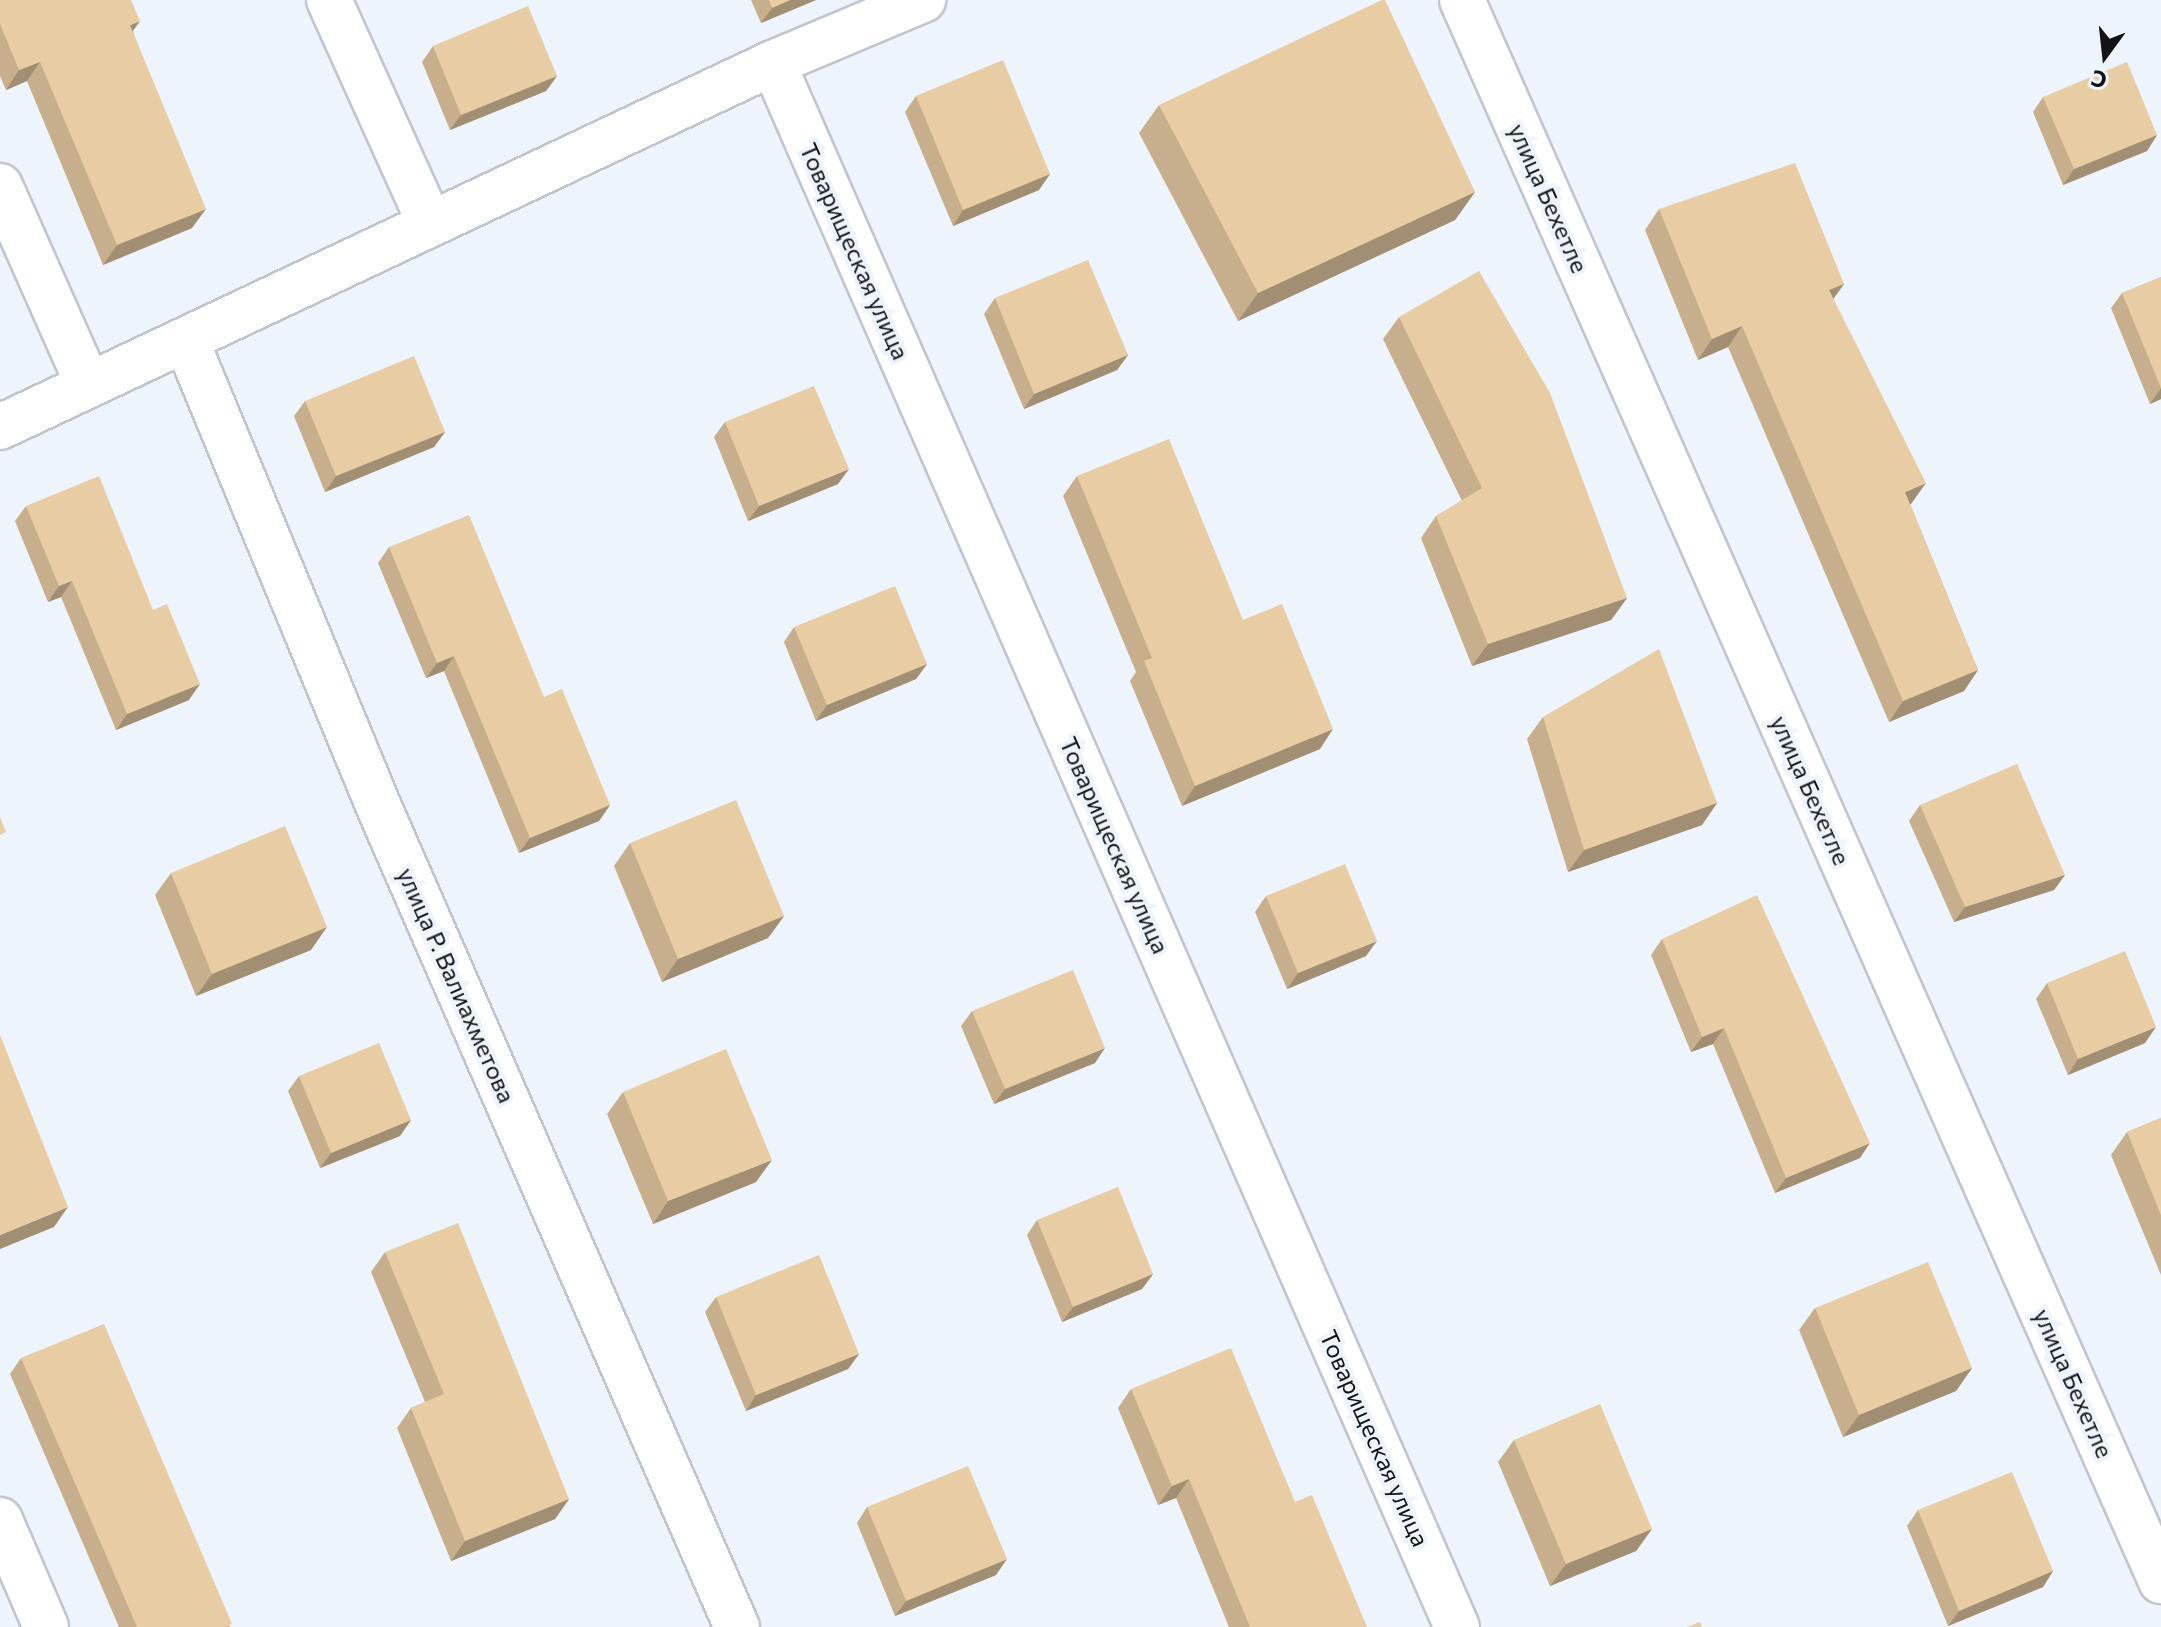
<!DOCTYPE html>
<html>
<head>
<meta charset="utf-8">
<style>
	body { margin:0 }
	#map { position:relative; width:2161px; height:1627px; overflow:hidden; background:#edf4fc; font-family:Commissioner,sans-serif }
	div>[style] { position:absolute }
	[style*='--x'] { left:calc(var(--x)*1px); top:calc(var(--y)*1px); width:calc(var(--w)*1px); rotate:calc(var(--a)*1deg) }
	.roads { filter:drop-shadow(2px 0 #c0c6ce) drop-shadow(-2px 0 #c0c6ce) drop-shadow(0 2px #c0c6ce) drop-shadow(0 -2px #c0c6ce) }
	.minor>* { height:44px; margin:-22px; padding:0 22px; transform-origin:22px; border-radius:22px; background:#fff }
	.wall>* { inset:0; background:#c7af8d }
	.shaded-wall>* { inset:0; background:#a28f73 }
	.building>* { inset:0; background:#e7cca4 }
	span { translate:-50% -50%; white-space:nowrap; text-align:center; line-height:1.15; -webkit-text-stroke:8px #edf4fc; paint-order:stroke }
	.street-label { font-size:24px; color:#111316 }
	.north { position:absolute; left:2065px; top:16px; width:80px; height:80px; -webkit-text-stroke:6px #edf4fc; paint-order:stroke; rotate:195deg; font-size:22px; font-weight:700; line-height:32px; text-align:center; color:#111316 }
	.north::after { content:''; display:block; margin:auto; width:28px; height:36px; background:#111316; clip-path:polygon(50% 0,100% 100%,50% 72%,0 100%) }
</style>
</head>
<body>
<div id="map">
	<div class="roads">
		<div class="minor">
			<i style="--x:329;--y:0;--w:246;--a:65.7"></i>
			<i style="--x:1462;--y:0;--w:1729;--a:66.15"></i>
			<i style="--x:773;--y:63;--w:1707;--a:66.38"></i>
			<i style="--x:0;--y:186;--w:218;--a:66.1"></i>
			<i style="--x:186;--y:340;--w:503;--a:67.56"></i>
			<i style="--x:378;--y:805;--w:897;--a:66.41"></i>
			<i style="--x:0;--y:427;--w:854;--a:-25.22"></i>
			<i style="--x:773;--y:63;--w:163;--a:-22.8"></i>
			<i style="--x:0;--y:1520;--w:116;--a:66.7"></i>
		</div>
	</div>
	<div class="wall">
		<i style="clip-path:polygon(0 0,133px 31px,192px 228px,103px 265px,27px 81px,6px 90px,0 76px)"></i>
		<i style="clip-path:polygon(751px 0,816px 0,761px 23px)"></i>
		<i style="clip-path:polygon(433px 46px,557px 76px,546px 91px,450px 130px,422px 62px)"></i>
		<i style="clip-path:polygon(916px 96px,1050px 174px,1039px 190px,953px 226px,905px 112px)"></i>
		<i style="clip-path:polygon(2043px 97px,2157px 135px,2147px 151px,2063px 185px,2033px 112px)"></i>
		<i style="clip-path:polygon(1159px 105px,1475px 192px,1455px 220px,1238px 321px,1139px 133px)"></i>
		<i style="clip-path:polygon(1659px 209px,1844px 284px,1833px 299px,1911px 504px,1910px 504px,1978px 670px,1964px 691px,1889px 722px,1728px 347px,1698px 360px,1645px 230px)"></i>
		<i style="clip-path:polygon(2161px 277px,2161px 399px,2150px 404px,2111px 308px,2122px 293px)"></i>
		<i style="clip-path:polygon(995px 298px,1128px 355px,1117px 370px,1024px 409px,984px 314px)"></i>
		<i style="clip-path:polygon(1399px 317px,1627px 598px,1611px 620px,1472px 666px,1421px 538px,1436px 516px,1462px 501px,1383px 339px)"></i>
		<i style="clip-path:polygon(305px 401px,445px 432px,434px 447px,325px 492px,294px 416px)"></i>
		<i style="clip-path:polygon(725px 422px,838px 484px,748px 521px,714px 437px)"></i>
		<i style="clip-path:polygon(1077px 476px,1320px 749px,1182px 806px,1130px 681px,1136px 672px,1063px 496px)"></i>
		<i style="clip-path:polygon(26px 506px,189px 700px,116px 730px,61px 597px,48px 602px,15px 521px)"></i>
		<i style="clip-path:polygon(389px 547px,544px 697px,610px 805px,599px 821px,519px 853px,444px 671px,426px 678px,378px 563px)"></i>
		<i style="clip-path:polygon(794px 627px,927px 664px,916px 679px,816px 721px,784px 642px)"></i>
		<i style="clip-path:polygon(1543px 717px,1717px 803px,1702px 825px,1568px 872px,1527px 739px)"></i>
		<i style="clip-path:polygon(1920px 805px,2065px 875px,2054px 890px,1954px 922px,1909px 821px)"></i>
		<i style="clip-path:polygon(630px 843px,784px 916px,768px 938px,662px 982px,614px 866px)"></i>
		<i style="clip-path:polygon(171px 873px,311px 950px,196px 996px,155px 895px)"></i>
		<i style="clip-path:polygon(1266px 896px,1366px 956px,1287px 989px,1255px 912px)"></i>
		<i style="clip-path:polygon(1662px 939px,1860px 1158px,1775px 1193px,1713px 1044px,1691px 1052px,1651px 955px)"></i>
		<i style="clip-path:polygon(2047px 983px,2145px 1043px,2068px 1075px,2036px 999px)"></i>
		<i style="clip-path:polygon(972px 1011px,1095px 1063px,994px 1104px,961px 1026px)"></i>
		<i style="clip-path:polygon(299px 1076px,411px 1120px,400px 1136px,320px 1168px,288px 1091px)"></i>
		<i style="clip-path:polygon(623px 1092px,756px 1182px,653px 1224px,607px 1114px)"></i>
		<i style="clip-path:polygon(2161px 1118px,2161px 1275px,2111px 1155px,2127px 1132px)"></i>
		<i style="clip-path:polygon(1037px 1220px,1153px 1274px,1142px 1289px,1062px 1322px,1027px 1235px)"></i>
		<i style="clip-path:polygon(385px 1252px,569px 1499px,555px 1519px,451px 1561px,397px 1428px,411px 1408px,425px 1402px,371px 1272px)"></i>
		<i style="clip-path:polygon(716px 1297px,859px 1354px,848px 1369px,746px 1411px,705px 1312px)"></i>
		<i style="clip-path:polygon(1815px 1308px,1972px 1368px,1956px 1391px,1843px 1437px,1799px 1330px)"></i>
		<i style="clip-path:polygon(21px 1358px,230px 1627px,119px 1627px,10px 1374px)"></i>
		<i style="clip-path:polygon(1131px 1389px,1295px 1502px,1367px 1627px,1229px 1627px,1176px 1498px,1158px 1505px,1118px 1408px)"></i>
		<i style="clip-path:polygon(1514px 1440px,1652px 1529px,1636px 1551px,1550px 1586px,1498px 1462px)"></i>
		<i style="clip-path:polygon(867px 1507px,996px 1575px,895px 1616px,857px 1523px)"></i>
		<i style="clip-path:polygon(1918px 1510px,2053px 1571px,2043px 1587px,1948px 1626px,1907px 1526px)"></i>
	</div>
	<div class="shaded-wall">
		<i style="clip-path:polygon(790px 0,816px 0,761px 23px,772px 8px)"></i>
		<i style="clip-path:polygon(140px 21px,126px 41px,130px 25px)"></i>
		<i style="clip-path:polygon(40px 62px,27px 81px,6px 90px,19px 70px)"></i>
		<i style="clip-path:polygon(557px 76px,546px 91px,450px 130px,461px 115px)"></i>
		<i style="clip-path:polygon(2157px 135px,2147px 151px,2063px 185px,2074px 169px)"></i>
		<i style="clip-path:polygon(1050px 174px,1039px 190px,953px 226px,963px 210px)"></i>
		<i style="clip-path:polygon(1475px 192px,1455px 220px,1238px 321px,1258px 293px)"></i>
		<i style="clip-path:polygon(206px 209px,192px 228px,103px 265px,117px 245px)"></i>
		<i style="clip-path:polygon(1844px 284px,1829px 305px,1829px 290px)"></i>
		<i style="clip-path:polygon(1742px 326px,1728px 347px,1698px 360px,1712px 339px)"></i>
		<i style="clip-path:polygon(1128px 355px,1117px 370px,1024px 409px,1034px 394px)"></i>
		<i style="clip-path:polygon(2161px 388px,2161px 399px,2150px 404px)"></i>
		<i style="clip-path:polygon(445px 432px,434px 447px,325px 492px,336px 476px)"></i>
		<i style="clip-path:polygon(849px 469px,838px 484px,748px 521px,759px 506px)"></i>
		<i style="clip-path:polygon(1926px 483px,1911px 504px,1890px 512px,1905px 492px)"></i>
		<i style="clip-path:polygon(72px 581px,61px 597px,48px 602px,59px 586px)"></i>
		<i style="clip-path:polygon(1627px 598px,1611px 620px,1472px 666px,1488px 644px)"></i>
		<i style="clip-path:polygon(454px 656px,444px 671px,426px 678px,437px 663px)"></i>
		<i style="clip-path:polygon(927px 664px,916px 679px,816px 721px,827px 705px)"></i>
		<i style="clip-path:polygon(1978px 670px,1964px 691px,1889px 722px,1903px 701px)"></i>
		<i style="clip-path:polygon(200px 684px,189px 700px,116px 730px,127px 714px)"></i>
		<i style="clip-path:polygon(1333px 729px,1320px 749px,1182px 806px,1195px 786px)"></i>
		<i style="clip-path:polygon(1717px 803px,1702px 825px,1568px 872px,1584px 850px)"></i>
		<i style="clip-path:polygon(610px 805px,599px 821px,519px 853px,530px 838px)"></i>
		<i style="clip-path:polygon(2065px 875px,2054px 890px,1954px 922px,1965px 907px)"></i>
		<i style="clip-path:polygon(784px 916px,768px 938px,662px 982px,678px 959px)"></i>
		<i style="clip-path:polygon(327px 927px,311px 950px,196px 996px,212px 974px)"></i>
		<i style="clip-path:polygon(1377px 941px,1366px 956px,1287px 989px,1298px 973px)"></i>
		<i style="clip-path:polygon(2156px 1027px,2145px 1043px,2068px 1075px,2078px 1059px)"></i>
		<i style="clip-path:polygon(1724px 1028px,1713px 1044px,1691px 1052px,1702px 1037px)"></i>
		<i style="clip-path:polygon(1105px 1048px,1095px 1063px,994px 1104px,1005px 1089px)"></i>
		<i style="clip-path:polygon(411px 1120px,400px 1136px,320px 1168px,331px 1153px)"></i>
		<i style="clip-path:polygon(1870px 1143px,1860px 1158px,1775px 1193px,1786px 1178px)"></i>
		<i style="clip-path:polygon(772px 1160px,756px 1182px,653px 1224px,668px 1201px)"></i>
		<i style="clip-path:polygon(68px 1207px,54px 1227px,0 1249px,0 1235px)"></i>
		<i style="clip-path:polygon(1153px 1274px,1142px 1289px,1062px 1322px,1073px 1307px)"></i>
		<i style="clip-path:polygon(859px 1354px,848px 1369px,746px 1411px,756px 1395px)"></i>
		<i style="clip-path:polygon(1972px 1368px,1956px 1391px,1843px 1437px,1859px 1415px)"></i>
		<i style="clip-path:polygon(1189px 1479px,1176px 1498px,1158px 1505px,1172px 1486px)"></i>
		<i style="clip-path:polygon(569px 1499px,555px 1519px,451px 1561px,465px 1541px)"></i>
		<i style="clip-path:polygon(1652px 1529px,1636px 1551px,1550px 1586px,1566px 1564px)"></i>
		<i style="clip-path:polygon(1007px 1559px,996px 1575px,895px 1616px,906px 1601px)"></i>
		<i style="clip-path:polygon(2053px 1571px,2043px 1587px,1948px 1626px,1959px 1611px)"></i>
	</div>
	<div class="building">
		<i style="clip-path:polygon(0 0,131px 0,140px 21px,130px 25px,206px 209px,117px 245px,40px 62px,19px 70px,0 24px)"></i>
		<i style="clip-path:polygon(769px 0,790px 0,772px 8px)"></i>
		<i style="clip-path:polygon(1382px 0,1385px 0,1475px 192px,1258px 293px,1159px 105px)"></i>
		<i style="clip-path:polygon(528px 6px,557px 76px,461px 115px,433px 46px)"></i>
		<i style="clip-path:polygon(1003px 60px,1050px 174px,963px 210px,916px 96px)"></i>
		<i style="clip-path:polygon(2127px 62px,2157px 135px,2074px 169px,2043px 97px)"></i>
		<i style="clip-path:polygon(1795px 163px,1844px 284px,1829px 290px,1926px 483px,1905px 492px,1978px 670px,1903px 701px,1742px 326px,1712px 339px,1659px 209px)"></i>
		<i style="clip-path:polygon(1088px 260px,1128px 355px,1034px 394px,995px 298px)"></i>
		<i style="clip-path:polygon(1479px 271px,1550px 393px,1627px 598px,1488px 644px,1436px 516px,1482px 488px,1399px 317px)"></i>
		<i style="clip-path:polygon(2161px 277px,2161px 388px,2122px 293px)"></i>
		<i style="clip-path:polygon(414px 356px,445px 432px,336px 476px,305px 401px)"></i>
		<i style="clip-path:polygon(814px 386px,849px 469px,759px 506px,725px 422px)"></i>
		<i style="clip-path:polygon(1169px 439px,1243px 620px,1282px 604px,1333px 729px,1195px 786px,1144px 661px,1152px 658px,1077px 476px)"></i>
		<i style="clip-path:polygon(99px 476px,153px 610px,167px 604px,200px 684px,127px 714px,72px 581px,59px 586px,26px 506px)"></i>
		<i style="clip-path:polygon(469px 515px,544px 697px,562px 689px,610px 805px,530px 838px,454px 656px,437px 663px,389px 547px)"></i>
		<i style="clip-path:polygon(895px 586px,927px 664px,827px 705px,794px 627px)"></i>
		<i style="clip-path:polygon(1659px 649px,1717px 803px,1584px 850px,1543px 717px)"></i>
		<i style="clip-path:polygon(2017px 764px,2065px 875px,1965px 907px,1920px 805px)"></i>
		<i style="clip-path:polygon(736px 800px,784px 916px,678px 959px,630px 843px)"></i>
		<i style="clip-path:polygon(0 817px,6px 832px,0 835px)"></i>
		<i style="clip-path:polygon(285px 826px,327px 927px,212px 974px,171px 873px)"></i>
		<i style="clip-path:polygon(1345px 864px,1377px 941px,1298px 973px,1266px 896px)"></i>
		<i style="clip-path:polygon(1757px 895px,1870px 1143px,1786px 1178px,1724px 1028px,1702px 1037px,1662px 939px)"></i>
		<i style="clip-path:polygon(2125px 951px,2156px 1027px,2078px 1059px,2047px 983px)"></i>
		<i style="clip-path:polygon(1073px 970px,1105px 1048px,1005px 1089px,972px 1011px)"></i>
		<i style="clip-path:polygon(0 1035px,68px 1207px,0 1235px)"></i>
		<i style="clip-path:polygon(379px 1043px,411px 1120px,331px 1153px,299px 1076px)"></i>
		<i style="clip-path:polygon(726px 1049px,772px 1160px,668px 1201px,623px 1092px)"></i>
		<i style="clip-path:polygon(2161px 1118px,2161px 1215px,2127px 1132px)"></i>
		<i style="clip-path:polygon(1118px 1187px,1153px 1274px,1073px 1307px,1037px 1220px)"></i>
		<i style="clip-path:polygon(458px 1223px,569px 1499px,465px 1541px,411px 1408px,444px 1394px,385px 1252px)"></i>
		<i style="clip-path:polygon(819px 1255px,859px 1354px,756px 1395px,716px 1297px)"></i>
		<i style="clip-path:polygon(1928px 1262px,1972px 1368px,1859px 1415px,1815px 1308px)"></i>
		<i style="clip-path:polygon(104px 1324px,232px 1624px,225px 1627px,137px 1627px,21px 1358px)"></i>
		<i style="clip-path:polygon(1231px 1348px,1295px 1502px,1312px 1495px,1367px 1627px,1250px 1627px,1189px 1479px,1172px 1486px,1131px 1389px)"></i>
		<i style="clip-path:polygon(1600px 1404px,1652px 1529px,1566px 1564px,1514px 1440px)"></i>
		<i style="clip-path:polygon(968px 1466px,1007px 1559px,906px 1601px,867px 1507px)"></i>
		<i style="clip-path:polygon(2012px 1472px,2053px 1571px,1959px 1611px,1918px 1510px)"></i>
		<i style="clip-path:polygon(1700px 1622px,1702px 1627px,1687px 1627px)"></i>
	</div>
	<div class="street-label">
		<span style="left:1549px;top:198px;rotate:66deg">улица Бехетле</span>
		<span style="left:855px;top:251px;rotate:66deg">Товарищеская улица</span>
		<span style="left:1811px;top:790px;rotate:66deg">улица Бехетле</span>
		<span style="left:1115px;top:845px;rotate:66deg">Товарищеская улица</span>
		<span style="left:457px;top:985px;rotate:66deg">улица Р. Валиахметова</span>
		<span style="left:2074px;top:1383px;rotate:66deg">улица Бехетле</span>
		<span style="left:1375px;top:1438px;rotate:66deg">Товарищеская улица</span>
	</div>
	<div class="north">С</div>
</div>
</body>
</html>
